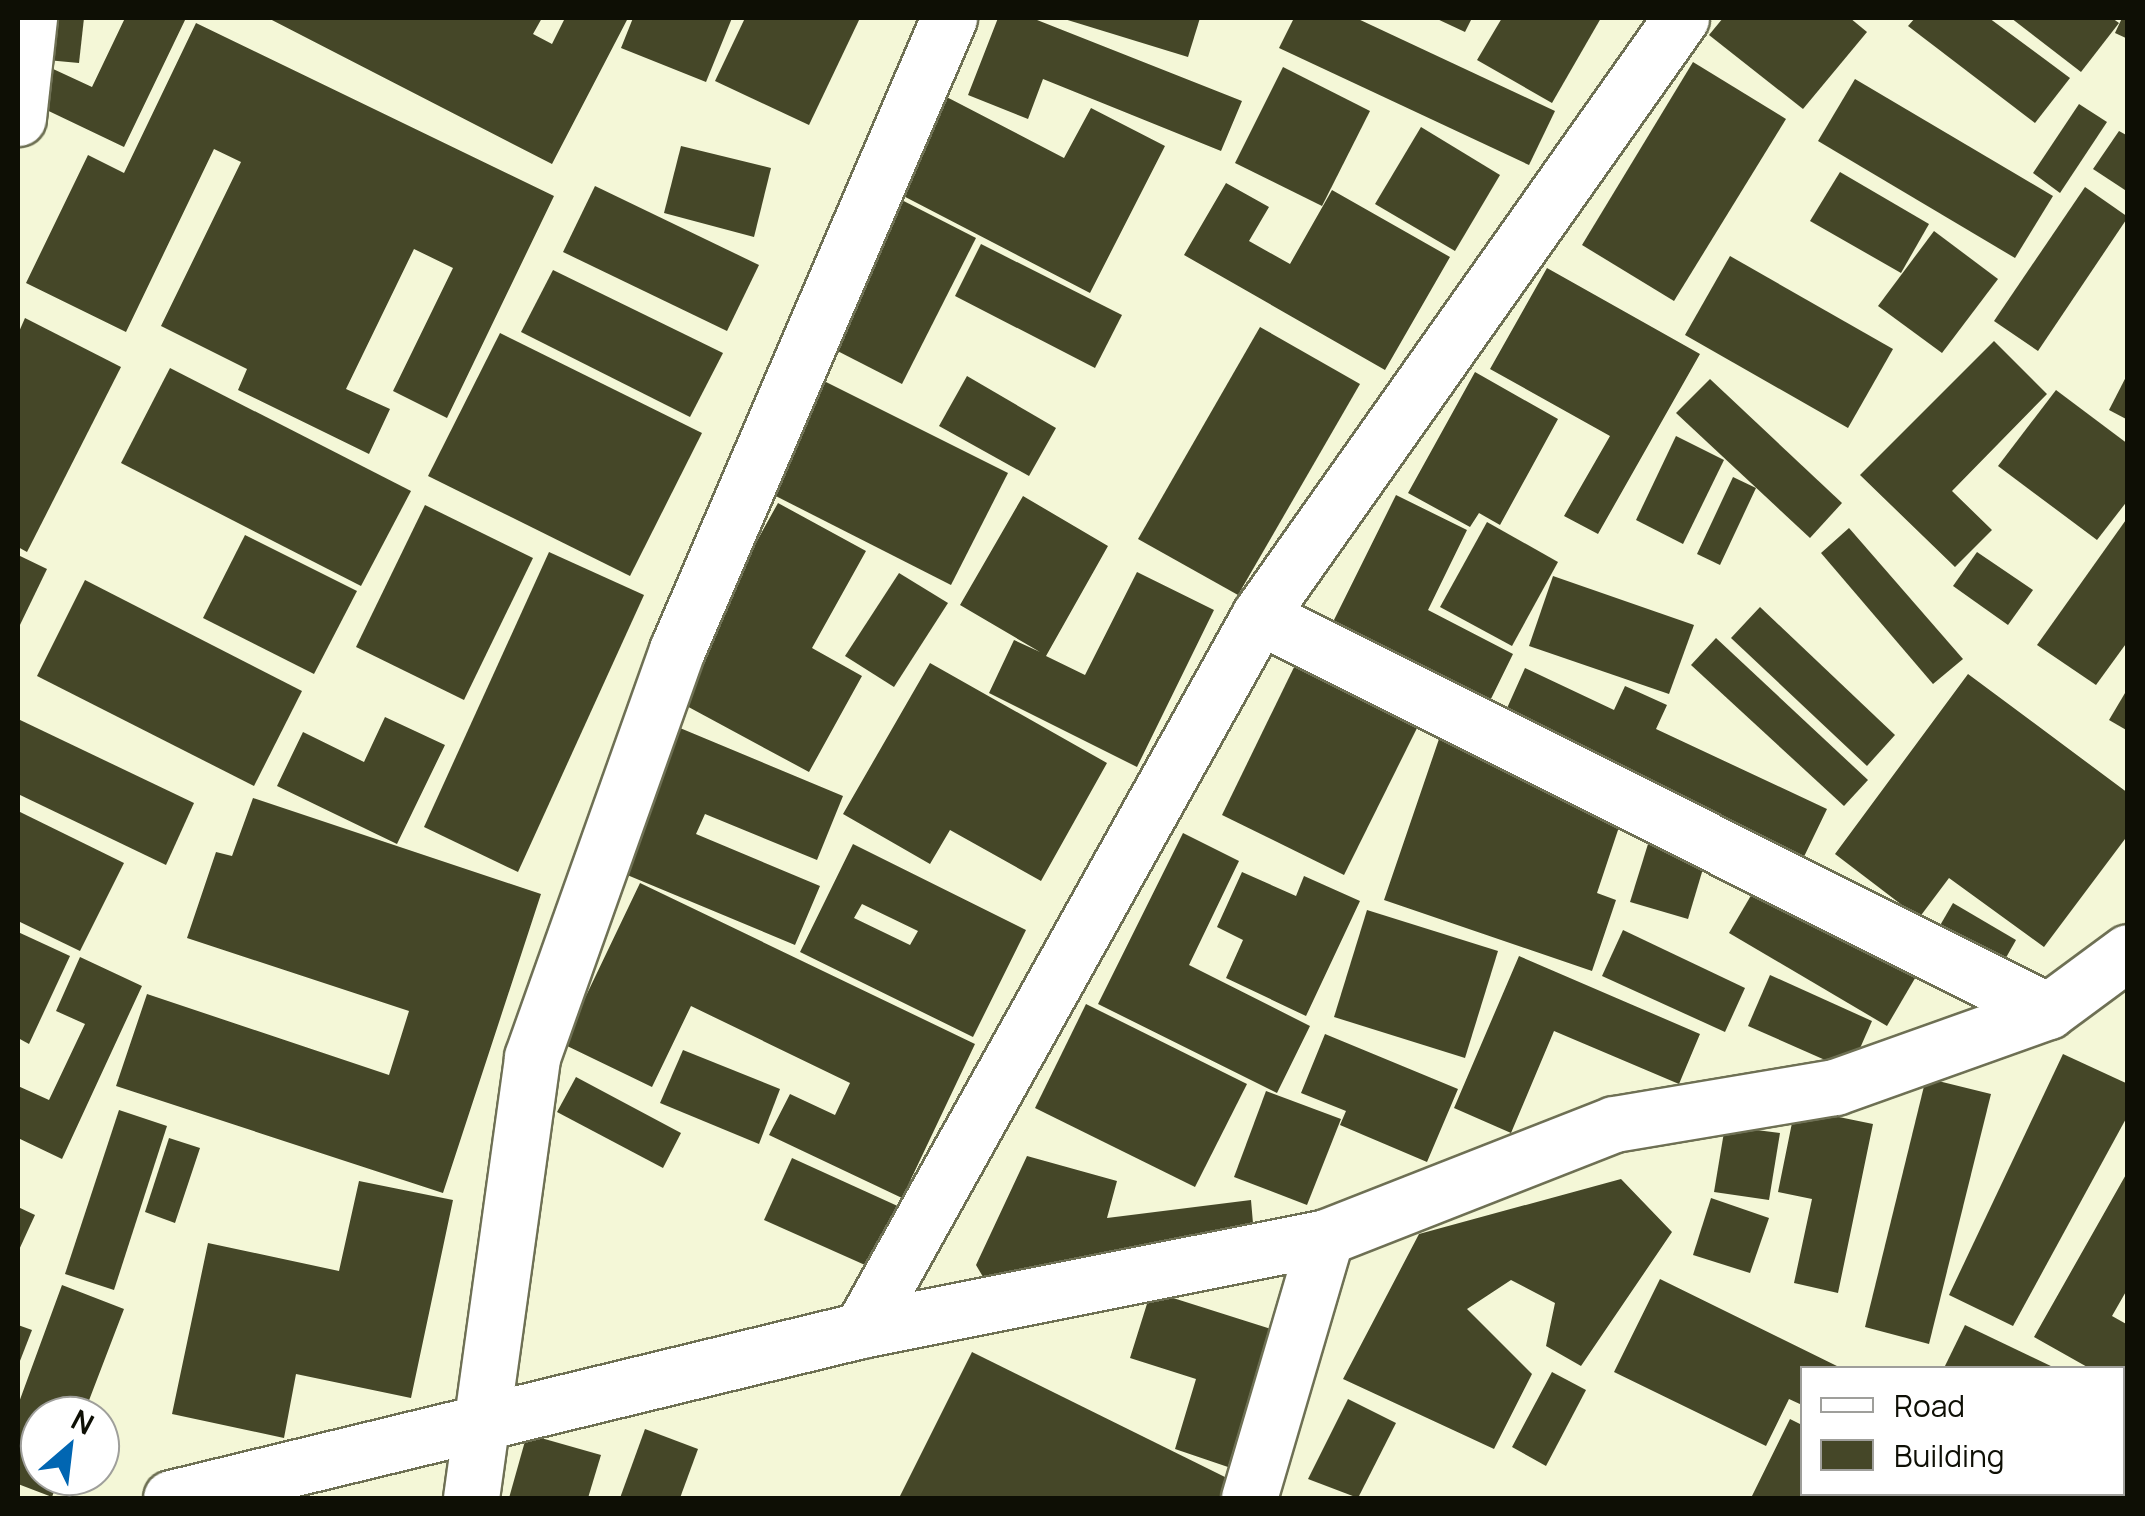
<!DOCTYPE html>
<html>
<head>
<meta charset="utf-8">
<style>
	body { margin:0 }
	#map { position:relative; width:2145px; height:1516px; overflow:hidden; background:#f4f7d7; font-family:Manrope,sans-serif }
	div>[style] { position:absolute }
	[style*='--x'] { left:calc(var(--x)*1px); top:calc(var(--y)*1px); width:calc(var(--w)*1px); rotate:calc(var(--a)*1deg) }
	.building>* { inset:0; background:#454728 }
	.roads { filter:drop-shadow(2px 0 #6e7054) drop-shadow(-2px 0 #6e7054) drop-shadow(0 2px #6e7054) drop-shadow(0 -2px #6e7054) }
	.minor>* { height:55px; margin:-27.5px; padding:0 27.5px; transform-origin:27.5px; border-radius:27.5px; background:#fff }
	span { translate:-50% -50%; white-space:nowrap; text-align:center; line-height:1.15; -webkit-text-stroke:10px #fff; paint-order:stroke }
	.frame { position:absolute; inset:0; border:20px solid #0e0f05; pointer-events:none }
	.legend { position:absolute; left:1800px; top:1366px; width:325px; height:130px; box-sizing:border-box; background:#fff; border:2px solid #9f9f9b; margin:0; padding:12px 18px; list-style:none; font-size:30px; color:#0e0f05 }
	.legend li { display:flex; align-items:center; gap:20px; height:50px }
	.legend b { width:50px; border:2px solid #9f9f9b }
	.north { position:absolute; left:20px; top:1396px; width:100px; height:100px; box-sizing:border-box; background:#fff; border:2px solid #9f9f9b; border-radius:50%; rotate:28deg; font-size:28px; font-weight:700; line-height:40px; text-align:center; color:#0e0f05 }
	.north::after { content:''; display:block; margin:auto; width:35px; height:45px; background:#0166b2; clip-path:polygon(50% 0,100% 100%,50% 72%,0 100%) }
</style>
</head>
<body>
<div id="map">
	<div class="building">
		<i style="clip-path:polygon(40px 18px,84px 18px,79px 63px,36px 59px)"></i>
		<i style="clip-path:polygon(125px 18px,186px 18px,124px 147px,34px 104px,51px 68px,92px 87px)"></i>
		<i style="clip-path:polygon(268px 18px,542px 18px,533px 34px,552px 44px,565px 18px,628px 18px,552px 164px)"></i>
		<i style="clip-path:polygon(633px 18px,732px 18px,706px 82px,621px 48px)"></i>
		<i style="clip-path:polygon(745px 18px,860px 18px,809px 125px,715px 81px)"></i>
		<i style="clip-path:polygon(998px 18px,1032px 18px,1242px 101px,1221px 151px,1043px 79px,1028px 119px,968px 95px)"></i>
		<i style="clip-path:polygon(1061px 18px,1200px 18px,1188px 57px)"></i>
		<i style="clip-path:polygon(1294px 18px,1356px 18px,1555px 111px,1529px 165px,1279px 48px)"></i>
		<i style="clip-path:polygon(1435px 18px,1472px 18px,1465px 32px)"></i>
		<i style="clip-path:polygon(1502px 18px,1601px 18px,1552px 103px,1477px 60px)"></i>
		<i style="clip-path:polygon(1723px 18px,1850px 18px,1867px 32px,1803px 109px,1709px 35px)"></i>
		<i style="clip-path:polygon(1915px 18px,1989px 18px,2070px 78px,2035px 123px,1908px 26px)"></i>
		<i style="clip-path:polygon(2011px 18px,2112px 18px,2119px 23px,2081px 72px)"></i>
		<i style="clip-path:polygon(2122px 18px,2128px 18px,2128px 39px,2115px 33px)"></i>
		<i style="clip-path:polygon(196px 23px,554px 196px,447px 418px,393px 391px,453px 268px,414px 249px,346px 389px,390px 409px,369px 454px,238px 390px,247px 369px,161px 326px,241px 162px,214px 149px,126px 332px,26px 283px,88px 155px,124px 173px)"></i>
		<i style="clip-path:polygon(1693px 62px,1786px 119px,1674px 301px,1582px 245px)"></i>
		<i style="clip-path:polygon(1283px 67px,1370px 111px,1322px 206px,1235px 163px)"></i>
		<i style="clip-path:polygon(1855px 79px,2053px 196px,2015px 258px,1818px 141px)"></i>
		<i style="clip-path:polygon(937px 92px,1064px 158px,1091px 108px,1165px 146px,1090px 293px,888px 188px)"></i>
		<i style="clip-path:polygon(2079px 104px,2107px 122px,2060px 193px,2033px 173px)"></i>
		<i style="clip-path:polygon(1421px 127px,1500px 175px,1455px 251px,1375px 204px)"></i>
		<i style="clip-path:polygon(2119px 131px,2128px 136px,2128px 192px,2093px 169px)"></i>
		<i style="clip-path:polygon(681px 146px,771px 168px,754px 237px,664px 213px)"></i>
		<i style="clip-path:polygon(1840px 172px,1929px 224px,1901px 273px,1810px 221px)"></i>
		<i style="clip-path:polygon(1226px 183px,1269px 207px,1249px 241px,1290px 264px,1332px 190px,1450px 257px,1385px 370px,1184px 255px)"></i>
		<i style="clip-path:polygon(595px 186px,759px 265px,727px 331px,563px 252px)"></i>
		<i style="clip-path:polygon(2085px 187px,2128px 217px,2038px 351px,1994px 321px)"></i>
		<i style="clip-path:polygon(890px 194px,976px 238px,902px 384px,816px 340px)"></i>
		<i style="clip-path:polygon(1934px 231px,1998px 279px,1942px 353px,1878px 306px)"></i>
		<i style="clip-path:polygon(981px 244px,1122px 315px,1095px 368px,955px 296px)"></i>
		<i style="clip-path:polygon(1730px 256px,1893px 349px,1848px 428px,1685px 335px)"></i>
		<i style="clip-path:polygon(1547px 268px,1700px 354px,1598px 534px,1564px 516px,1610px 436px,1490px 369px)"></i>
		<i style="clip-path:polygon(553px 270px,723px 353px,690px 417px,521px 332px)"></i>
		<i style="clip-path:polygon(25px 318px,121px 367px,27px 552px,18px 547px,18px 334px)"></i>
		<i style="clip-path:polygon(1260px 327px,1360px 384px,1238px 595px,1138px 539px)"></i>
		<i style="clip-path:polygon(500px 333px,702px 433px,630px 576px,428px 476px)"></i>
		<i style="clip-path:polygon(1994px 341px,2047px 394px,1952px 491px,1992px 530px,1955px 567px,1860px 475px)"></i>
		<i style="clip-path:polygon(170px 368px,411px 491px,361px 586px,121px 463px)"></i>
		<i style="clip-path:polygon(1475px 372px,1558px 419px,1500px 525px,1479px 513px,1470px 527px,1408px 493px)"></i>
		<i style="clip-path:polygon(2128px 373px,2128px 420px,2109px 410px)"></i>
		<i style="clip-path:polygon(814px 376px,1008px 473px,951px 585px,758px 487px)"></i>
		<i style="clip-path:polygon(967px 376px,1056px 428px,1029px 476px,939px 426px)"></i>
		<i style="clip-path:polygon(1710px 379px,1842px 503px,1810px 538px,1676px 413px)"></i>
		<i style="clip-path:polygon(2056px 390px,2128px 444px,2128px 500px,2097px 540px,1998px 466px)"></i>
		<i style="clip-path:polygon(1676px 436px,1724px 460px,1683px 544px,1636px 520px)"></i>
		<i style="clip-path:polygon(1733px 477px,1756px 488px,1720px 565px,1697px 554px)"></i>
		<i style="clip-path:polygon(1396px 495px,1467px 530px,1428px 610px,1513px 654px,1486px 709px,1329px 630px)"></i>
		<i style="clip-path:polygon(1023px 496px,1108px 546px,1046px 656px,1085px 675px,1137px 572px,1214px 610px,1137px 767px,989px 693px,1014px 640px,1040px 652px,960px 605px)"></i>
		<i style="clip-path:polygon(778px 503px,866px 551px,812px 648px,862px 676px,809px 772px,670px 697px)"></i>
		<i style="clip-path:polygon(425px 505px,533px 558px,464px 700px,356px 647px)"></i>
		<i style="clip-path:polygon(2128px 517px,2128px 641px,2096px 685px,2037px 645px)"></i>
		<i style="clip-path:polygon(1487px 522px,1558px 562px,1512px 646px,1440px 607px)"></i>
		<i style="clip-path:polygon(1849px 528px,1963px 659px,1933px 684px,1821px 553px)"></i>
		<i style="clip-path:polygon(245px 535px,357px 591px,314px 674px,203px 618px)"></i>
		<i style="clip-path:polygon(549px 552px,644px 595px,518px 872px,424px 827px)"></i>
		<i style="clip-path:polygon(1977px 552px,2033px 590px,2008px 625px,1953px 586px)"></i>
		<i style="clip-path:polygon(18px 555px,47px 569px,18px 629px)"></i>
		<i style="clip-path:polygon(899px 573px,948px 603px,894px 687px,845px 656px)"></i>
		<i style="clip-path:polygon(1553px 576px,1694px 625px,1669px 694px,1529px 646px)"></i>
		<i style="clip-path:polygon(85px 580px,302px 691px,254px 786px,37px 676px)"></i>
		<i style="clip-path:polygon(1760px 607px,1895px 735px,1867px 766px,1731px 638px)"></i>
		<i style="clip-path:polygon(1716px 638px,1868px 780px,1844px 806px,1691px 665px)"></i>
		<i style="clip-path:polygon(1298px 659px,1421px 720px,1344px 875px,1222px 815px)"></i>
		<i style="clip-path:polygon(930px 663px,1107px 763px,1041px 881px,950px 830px,930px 864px,843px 814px)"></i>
		<i style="clip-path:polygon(1525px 668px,1614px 710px,1625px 686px,1667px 705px,1656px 729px,1827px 809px,1799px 867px,1499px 726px)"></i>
		<i style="clip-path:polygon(1968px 674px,2128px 793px,2128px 835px,2044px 947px,1949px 878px,1919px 918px,1835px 854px)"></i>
		<i style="clip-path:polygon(2128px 688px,2128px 731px,2109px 720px)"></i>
		<i style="clip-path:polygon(385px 717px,445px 745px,397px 844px,277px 786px,303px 732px,364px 762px)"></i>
		<i style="clip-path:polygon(18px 719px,194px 803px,166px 865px,18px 794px)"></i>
		<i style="clip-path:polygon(680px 728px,843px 796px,817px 860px,705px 814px,696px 834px,820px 886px,795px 945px,620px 872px)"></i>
		<i style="clip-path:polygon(1439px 739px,1627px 803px,1597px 893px,1616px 900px,1592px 971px,1384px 900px)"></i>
		<i style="clip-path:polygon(253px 798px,541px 894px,443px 1193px,116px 1086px,147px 994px,389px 1075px,409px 1011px,187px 938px,216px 852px,232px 856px)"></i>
		<i style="clip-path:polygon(18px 811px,124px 863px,80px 951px,18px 921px)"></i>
		<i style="clip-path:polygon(1183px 833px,1239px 861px,1189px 965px,1310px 1026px,1277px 1093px,1098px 1004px)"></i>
		<i style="clip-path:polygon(evenodd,853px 844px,1026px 930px,973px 1037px,800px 952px,853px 844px,862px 904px,918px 931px,910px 945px,854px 918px,862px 904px)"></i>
		<i style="clip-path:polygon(1648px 844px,1705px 862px,1688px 919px,1630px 902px)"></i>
		<i style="clip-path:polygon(1242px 872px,1296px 896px,1304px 876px,1360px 901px,1306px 1016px,1226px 978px,1243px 940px,1217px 927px)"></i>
		<i style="clip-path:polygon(1763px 875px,1921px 968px,1887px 1026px,1729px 933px)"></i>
		<i style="clip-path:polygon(640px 883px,975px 1044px,902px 1198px,769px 1135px,790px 1094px,835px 1115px,850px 1083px,691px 1006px,652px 1087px,563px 1044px)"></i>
		<i style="clip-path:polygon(1953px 903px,2016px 940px,1995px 977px,1931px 941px)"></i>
		<i style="clip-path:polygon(1367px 910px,1498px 951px,1465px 1058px,1334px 1017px)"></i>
		<i style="clip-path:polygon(1623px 930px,1745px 988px,1725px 1032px,1602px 976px)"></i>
		<i style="clip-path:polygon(18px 932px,70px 956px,29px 1044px,18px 1038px)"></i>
		<i style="clip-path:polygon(1519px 956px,1700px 1034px,1679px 1084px,1554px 1031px,1511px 1133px,1454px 1108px)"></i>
		<i style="clip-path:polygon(80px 957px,142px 986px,62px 1159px,18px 1138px,18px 1086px,49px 1100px,85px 1024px,56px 1011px)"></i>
		<i style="clip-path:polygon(1770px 975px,1872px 1021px,1850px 1071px,1748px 1026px)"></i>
		<i style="clip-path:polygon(1086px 1004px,1247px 1084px,1195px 1187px,1035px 1108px)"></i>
		<i style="clip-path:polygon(1325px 1034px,1458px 1089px,1427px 1162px,1340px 1125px,1346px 1111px,1301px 1093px)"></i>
		<i style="clip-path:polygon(683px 1050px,780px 1089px,759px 1144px,660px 1103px)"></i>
		<i style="clip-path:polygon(2063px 1054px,2128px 1084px,2128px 1115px,2013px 1326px,1949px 1295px)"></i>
		<i style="clip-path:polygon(576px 1077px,681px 1133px,663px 1168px,557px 1112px)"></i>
		<i style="clip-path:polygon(1926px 1078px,1991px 1094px,1929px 1344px,1865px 1327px)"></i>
		<i style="clip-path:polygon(1266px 1091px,1341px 1119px,1307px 1205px,1234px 1177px)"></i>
		<i style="clip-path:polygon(1795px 1108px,1873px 1124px,1838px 1293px,1794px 1283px,1812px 1199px,1778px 1192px)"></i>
		<i style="clip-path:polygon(119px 1110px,167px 1126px,114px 1290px,65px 1274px)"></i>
		<i style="clip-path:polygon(1725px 1126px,1780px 1133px,1769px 1200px,1714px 1192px)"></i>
		<i style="clip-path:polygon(169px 1138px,200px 1148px,175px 1223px,145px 1212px)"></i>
		<i style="clip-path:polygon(1027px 1156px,1117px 1181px,1107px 1218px,1251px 1200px,1254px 1235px,989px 1287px,976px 1265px)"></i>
		<i style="clip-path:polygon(792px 1158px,902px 1208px,874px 1269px,764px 1220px)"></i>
		<i style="clip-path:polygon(2128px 1171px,2128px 1288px,2112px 1316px,2128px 1325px,2128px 1390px,2122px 1368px,2089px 1368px,2034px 1337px)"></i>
		<i style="clip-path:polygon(1621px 1179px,1672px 1232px,1581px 1366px,1546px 1346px,1555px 1303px,1511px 1280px,1467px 1309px,1532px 1374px,1494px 1449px,1343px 1379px,1419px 1234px)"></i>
		<i style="clip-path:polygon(359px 1181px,453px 1200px,411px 1398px,296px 1374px,284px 1438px,172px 1414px,208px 1243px,339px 1271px)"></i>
		<i style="clip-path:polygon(1711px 1198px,1769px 1218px,1750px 1273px,1693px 1255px)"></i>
		<i style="clip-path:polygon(18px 1207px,35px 1215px,18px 1252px)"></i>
		<i style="clip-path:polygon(1660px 1279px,1841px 1368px,1802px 1368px,1802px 1405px,1789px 1399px,1766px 1446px,1614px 1372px)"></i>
		<i style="clip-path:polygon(62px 1285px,124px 1309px,83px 1416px,40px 1416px,40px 1476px,60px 1476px,52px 1497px,18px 1484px,18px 1405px)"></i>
		<i style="clip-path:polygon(1151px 1291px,1271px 1329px,1228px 1467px,1175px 1449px,1196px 1379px,1130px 1358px)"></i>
		<i style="clip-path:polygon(18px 1325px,32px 1330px,18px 1366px)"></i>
		<i style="clip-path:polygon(1965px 1325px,2055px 1368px,1944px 1368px)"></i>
		<i style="clip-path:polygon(972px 1352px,1229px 1479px,1220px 1498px,899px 1498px)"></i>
		<i style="clip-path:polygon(1552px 1372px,1586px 1390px,1546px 1466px,1512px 1447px)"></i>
		<i style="clip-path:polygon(1348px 1399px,1396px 1423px,1358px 1498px,1308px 1479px)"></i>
		<i style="clip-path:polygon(1790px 1419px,1802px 1425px,1802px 1494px,1878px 1498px,1751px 1498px)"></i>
		<i style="clip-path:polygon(2128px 1425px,2128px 1498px,2110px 1498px,2104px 1494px,2122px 1494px)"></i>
		<i style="clip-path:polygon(645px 1429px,698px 1449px,680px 1498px,620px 1498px)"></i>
		<i style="clip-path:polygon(527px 1434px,601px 1455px,588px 1498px,509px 1498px)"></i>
		<i style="clip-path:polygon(1883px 1494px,1950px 1494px,1881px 1498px)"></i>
		<i style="clip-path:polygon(2053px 1494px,2082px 1494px,2090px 1498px,2050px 1498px)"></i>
	</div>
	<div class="roads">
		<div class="minor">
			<i style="--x:18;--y:118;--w:101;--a:-83.7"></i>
			<i style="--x:1259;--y:616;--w:882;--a:26.59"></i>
			<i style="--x:861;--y:1330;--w:817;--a:-60.86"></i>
			<i style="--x:1259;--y:616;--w:732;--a:-54.79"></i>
			<i style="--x:171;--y:1498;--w:710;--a:-13.68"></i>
			<i style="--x:861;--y:1330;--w:474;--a:-11.3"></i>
			<i style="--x:1326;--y:1237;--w:309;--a:-21.4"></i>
			<i style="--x:1614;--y:1124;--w:224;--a:-9.5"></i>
			<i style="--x:1835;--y:1087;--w:226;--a:-19.6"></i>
			<i style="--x:2048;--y:1011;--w:99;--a:-36.4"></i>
			<i style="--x:471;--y:1498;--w:445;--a:-82.1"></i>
			<i style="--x:532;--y:1057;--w:432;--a:-70.4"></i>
			<i style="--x:677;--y:650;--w:688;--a:-66.71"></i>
			<i style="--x:1249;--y:1498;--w:272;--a:-73.6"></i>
		</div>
	</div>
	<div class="frame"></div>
	<ul class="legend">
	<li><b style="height:12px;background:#fff"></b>Road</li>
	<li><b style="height:28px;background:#454728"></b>Building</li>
	</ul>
	<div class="north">N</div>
</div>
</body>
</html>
